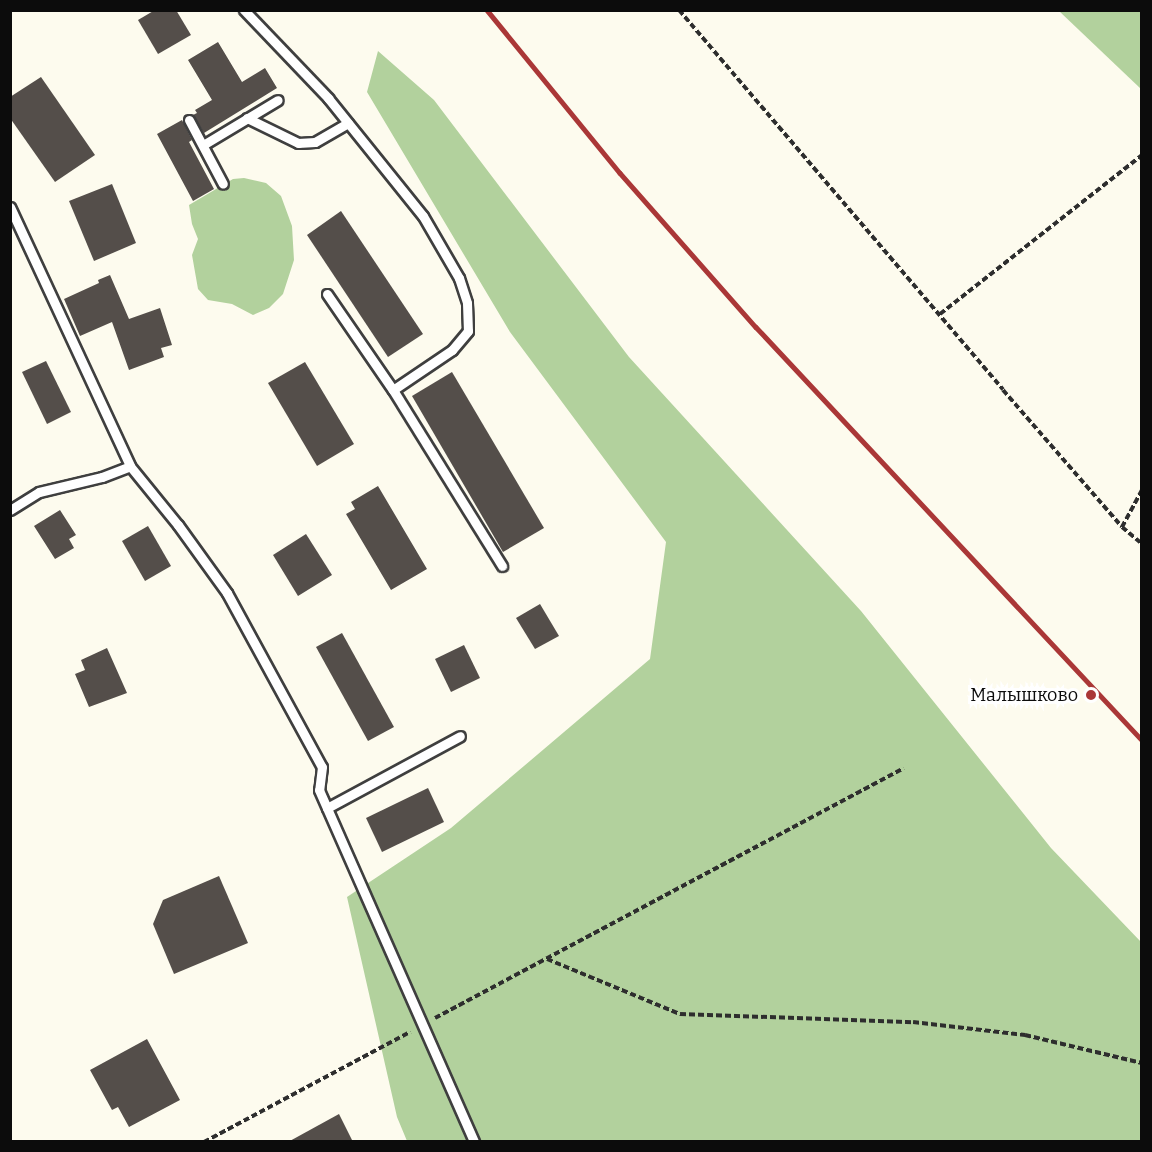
<!DOCTYPE html>
<html>
<head>
<meta charset="utf-8">
<style>
	body { margin:0 }
	#map { position:relative; width:1152px; height:1152px; overflow:hidden; background:#fdfbee; font-family:Bitter,serif }
	div>[style] { position:absolute }
	[style*='--x'] { left:calc(var(--x)*1px); top:calc(var(--y)*1px); width:calc(var(--w)*1px); rotate:calc(var(--a)*1deg) }
	.forest>* { inset:0; background:#b2d19d }
	.building>* { inset:0; background:#544e4a }
	.path>* { height:4px; margin-top:-2px; transform-origin:0; background:repeating-linear-gradient(90deg,#2e2e2e 0 6px,transparent 0 9px) }
	.roads { filter:drop-shadow(2px 0 #3f3f3f) drop-shadow(-2px 0 #3f3f3f) drop-shadow(0 2px #3f3f3f) drop-shadow(0 -2px #3f3f3f) }
	.service>* { height:9px; margin:-4.5px; padding:0 4.5px; transform-origin:4.5px; border-radius:4.5px; background:#fff }
	.rail>* { height:4.5px; margin:-2.25px; padding:0 2.25px; transform-origin:2.25px; border-radius:2.25px; background:#aa3737 }
	.dots>* { width:16px; height:16px; translate:-50% -50%; box-sizing:border-box; border:3px solid #fff; border-radius:50% }
	span { translate:-50% -50%; white-space:nowrap; text-align:center; line-height:1.15; -webkit-text-stroke:6px #fff; paint-order:stroke }
	.poi-label { font-size:18px; color:#0c0c0c }
	.right { translate:-100% -50%; text-align:right }
	.frame { position:absolute; inset:0; border:12px solid #0c0c0c; pointer-events:none }
</style>
</head>
<body>
<div id="map">
	<div class="forest">
		<i style="clip-path:polygon(1059px 11px,1141px 11px,1141px 89px)"></i>
		<i style="clip-path:polygon(378px 51px,434px 100px,629px 357px,861px 611px,1051px 848px,1141px 942px,1141px 1141px,407px 1141px,397px 1117px,347px 897px,451px 828px,650px 659px,666px 542px,510px 332px,367px 92px)"></i>
		<i style="clip-path:polygon(244px 178px,266px 183px,281px 196px,292px 226px,294px 260px,283px 294px,269px 308px,253px 315px,232px 304px,208px 300px,198px 289px,192px 255px,198px 239px,192px 224px,189px 205px,233px 179px)"></i>
	</div>
	<div class="building">
		<i style="clip-path:polygon(155px 10px,176px 10px,191px 35px,158px 54px,138px 20px)"></i>
		<i style="clip-path:polygon(218px 42px,242px 82px,265px 68px,277px 88px,204px 133px,193px 115px,197px 113px,195px 110px,212px 100px,188px 60px)"></i>
		<i style="clip-path:polygon(41px 77px,95px 155px,55px 182px,10px 118px,10px 97px)"></i>
		<i style="clip-path:polygon(182px 120px,192px 140px,189px 142px,214px 189px,193px 201px,157px 134px)"></i>
		<i style="clip-path:polygon(112px 184px,136px 243px,94px 261px,69px 201px)"></i>
		<i style="clip-path:polygon(341px 211px,423px 334px,388px 357px,307px 235px)"></i>
		<i style="clip-path:polygon(110px 275px,129px 319px,160px 308px,172px 345px,161px 348px,164px 357px,129px 370px,112px 322px,80px 336px,64px 299px,99px 283px,98px 280px)"></i>
		<i style="clip-path:polygon(46px 361px,71px 412px,47px 424px,22px 372px)"></i>
		<i style="clip-path:polygon(305px 362px,354px 444px,317px 466px,268px 383px)"></i>
		<i style="clip-path:polygon(452px 372px,544px 528px,503px 552px,412px 396px)"></i>
		<i style="clip-path:polygon(378px 486px,427px 569px,391px 590px,346px 514px,355px 509px,351px 502px)"></i>
		<i style="clip-path:polygon(60px 510px,76px 535px,69px 539px,74px 548px,55px 559px,34px 526px)"></i>
		<i style="clip-path:polygon(148px 526px,171px 566px,145px 581px,122px 541px)"></i>
		<i style="clip-path:polygon(306px 534px,332px 575px,298px 596px,273px 555px)"></i>
		<i style="clip-path:polygon(540px 604px,559px 636px,535px 649px,516px 618px)"></i>
		<i style="clip-path:polygon(342px 633px,394px 727px,368px 741px,316px 647px)"></i>
		<i style="clip-path:polygon(464px 645px,480px 678px,451px 692px,435px 659px)"></i>
		<i style="clip-path:polygon(107px 648px,127px 693px,89px 707px,75px 674px,85px 670px,81px 660px)"></i>
		<i style="clip-path:polygon(428px 788px,444px 822px,382px 852px,366px 818px)"></i>
		<i style="clip-path:polygon(219px 876px,248px 943px,174px 974px,153px 924px,163px 900px)"></i>
		<i style="clip-path:polygon(147px 1039px,180px 1100px,129px 1127px,118px 1107px,112px 1110px,90px 1070px)"></i>
		<i style="clip-path:polygon(339px 1114px,353px 1142px,288px 1142px)"></i>
	</div>
	<div class="path">
		<i style="--x:679;--y:10;--w:499;--a:49.5"></i>
		<i style="--x:1003;--y:390;--w:181;--a:49"></i>
		<i style="--x:1122;--y:527;--w:26;--a:40"></i>
		<i style="--x:940;--y:314;--w:257;--a:-38.2"></i>
		<i style="--x:1122;--y:527;--w:42;--a:-61.6"></i>
		<i style="--x:547;--y:959;--w:144;--a:22.5"></i>
		<i style="--x:680;--y:1014;--w:233;--a:2"></i>
		<i style="--x:913;--y:1022;--w:113;--a:6.6"></i>
		<i style="--x:1025;--y:1035;--w:120;--a:13.5"></i>
		<i style="--x:435;--y:1018;--w:531;--a:-28.06"></i>
		<i style="--x:204;--y:1142;--w:234;--a:-28.1"></i>
	</div>
	<div class="roads">
		<div class="service">
			<i style="--x:244;--y:10;--w:122;--a:46.3"></i>
			<i style="--x:328;--y:98;--w:151;--a:51.2"></i>
			<i style="--x:423;--y:216;--w:72;--a:59.9"></i>
			<i style="--x:459;--y:278;--w:26;--a:72"></i>
			<i style="--x:467;--y:303;--w:28;--a:88"></i>
			<i style="--x:468;--y:331;--w:25;--a:130"></i>
			<i style="--x:452;--y:350;--w:71;--a:145.9"></i>
			<i style="--x:247;--y:118;--w:57;--a:26.1"></i>
			<i style="--x:298;--y:143;--w:17;--a:-3"></i>
			<i style="--x:315;--y:142;--w:38;--a:-30"></i>
			<i style="--x:189;--y:120;--w:72;--a:62"></i>
			<i style="--x:203;--y:145;--w:87;--a:-31"></i>
			<i style="--x:10;--y:207;--w:285;--a:65.1"></i>
			<i style="--x:130;--y:466;--w:76;--a:50.9"></i>
			<i style="--x:178;--y:525;--w:84;--a:54.2"></i>
			<i style="--x:227;--y:593;--w:198;--a:61.4"></i>
			<i style="--x:322;--y:767;--w:23;--a:97"></i>
			<i style="--x:319;--y:790;--w:385;--a:66.2"></i>
			<i style="--x:327;--y:294;--w:116;--a:55.5"></i>
			<i style="--x:393;--y:390;--w:207;--a:58.2"></i>
			<i style="--x:10;--y:510;--w:34;--a:-32"></i>
			<i style="--x:39;--y:492;--w:65;--a:-13.4"></i>
			<i style="--x:102;--y:477;--w:30;--a:-21"></i>
			<i style="--x:327;--y:808;--w:151;--a:-28.4"></i>
		</div>
	</div>
	<div class="rail">
		<i style="--x:487;--y:10;--w:210;--a:50.8"></i>
		<i style="--x:620;--y:173;--w:205;--a:48.6"></i>
		<i style="--x:756;--y:327;--w:565;--a:46.94"></i>
	</div>
	<div class="dots">
		<i style="left:1091px;top:695px;background:#aa3737"></i>
	</div>
	<div class="poi-label">
		<span class="right" style="left:1078px;top:695px">Малышково</span>
	</div>
	<div class="frame"></div>
</div>
</body>
</html>
